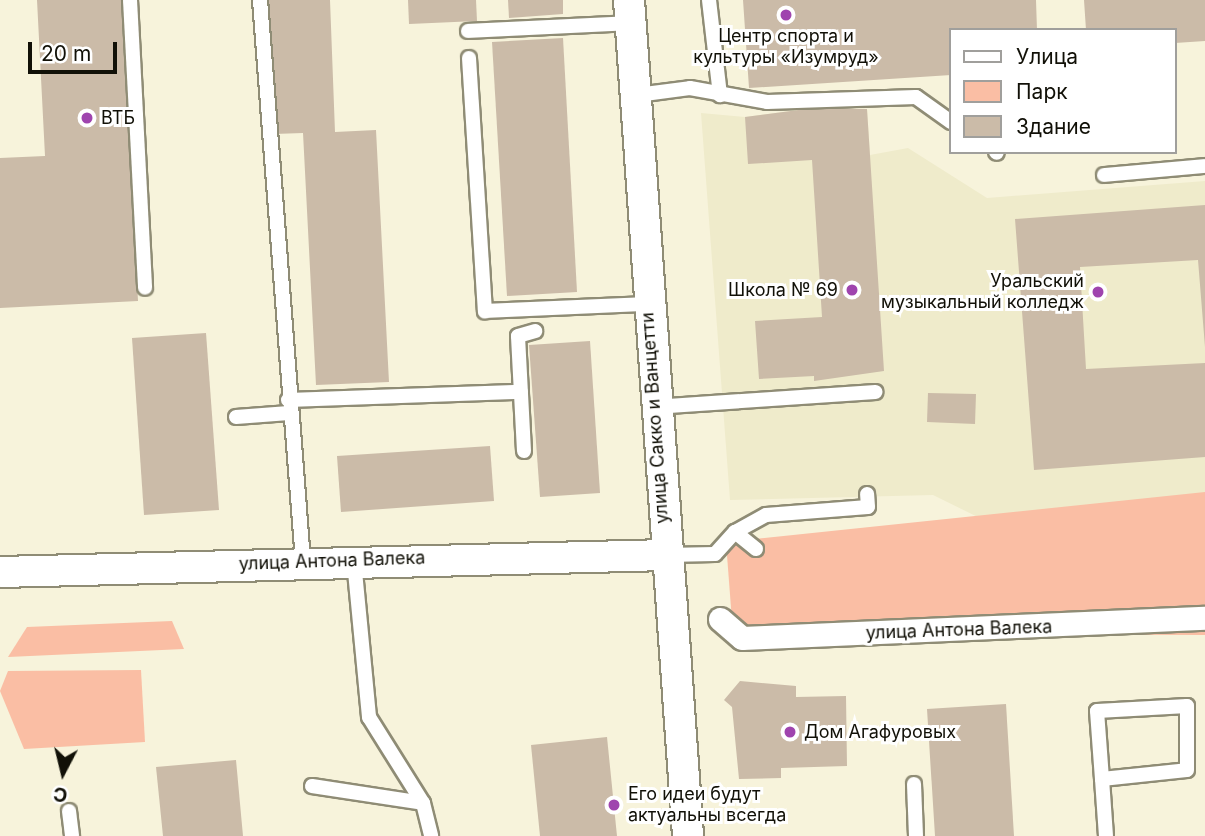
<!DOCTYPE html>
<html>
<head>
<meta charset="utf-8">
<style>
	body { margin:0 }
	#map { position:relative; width:1205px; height:836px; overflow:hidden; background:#f7f3db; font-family:Inter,sans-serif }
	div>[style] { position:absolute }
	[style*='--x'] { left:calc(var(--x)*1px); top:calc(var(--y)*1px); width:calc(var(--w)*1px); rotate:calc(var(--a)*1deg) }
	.built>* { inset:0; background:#efebcb }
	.green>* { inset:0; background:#fabea4 }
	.building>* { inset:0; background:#cbbba8 }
	.roads { filter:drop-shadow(2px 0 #8f8c75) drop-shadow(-2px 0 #8f8c75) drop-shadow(0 2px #8f8c75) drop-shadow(0 -2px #8f8c75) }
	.service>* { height:14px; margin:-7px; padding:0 7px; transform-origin:7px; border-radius:7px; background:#fff }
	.pedestrian>* { height:23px; margin:-11.5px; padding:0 11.5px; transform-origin:11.5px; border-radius:11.5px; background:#fff }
	.minor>* { height:30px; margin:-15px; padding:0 15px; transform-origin:15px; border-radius:15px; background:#fff }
	.dots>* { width:19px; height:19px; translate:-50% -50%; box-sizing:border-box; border:4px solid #fff; border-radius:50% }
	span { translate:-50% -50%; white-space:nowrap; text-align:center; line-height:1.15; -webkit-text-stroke:6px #fff; paint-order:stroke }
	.poi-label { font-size:18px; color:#111007 }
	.left { translate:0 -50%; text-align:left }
	.right { translate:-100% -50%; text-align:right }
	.street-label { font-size:18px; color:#111007 }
	.legend { position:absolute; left:949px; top:28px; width:228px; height:126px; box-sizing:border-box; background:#fff; border:2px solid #a09f9c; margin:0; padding:9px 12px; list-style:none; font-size:21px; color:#111007 }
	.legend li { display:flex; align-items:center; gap:14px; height:35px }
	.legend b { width:35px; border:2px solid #a09f9c }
	.north { position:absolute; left:28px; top:738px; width:70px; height:70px; -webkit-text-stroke:5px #fff; paint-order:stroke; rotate:187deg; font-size:19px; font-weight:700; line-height:28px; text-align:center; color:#111007 }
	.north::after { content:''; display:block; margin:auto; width:24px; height:32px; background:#111007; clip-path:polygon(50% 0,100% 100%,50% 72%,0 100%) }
	.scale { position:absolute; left:28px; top:42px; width:89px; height:32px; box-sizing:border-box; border:4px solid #111007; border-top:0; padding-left:9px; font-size:21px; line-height:24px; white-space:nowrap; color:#111007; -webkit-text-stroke:5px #fff; paint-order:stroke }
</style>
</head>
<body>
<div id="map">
	<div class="built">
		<i style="clip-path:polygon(814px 108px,867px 109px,870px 155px,908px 148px,987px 198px,1205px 181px,1205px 505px,998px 527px,933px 495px,730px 500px,701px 113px,745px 117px)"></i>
	</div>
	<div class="green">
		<i style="clip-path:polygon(1205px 492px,1205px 635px,733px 634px,726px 542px)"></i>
		<i style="clip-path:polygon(172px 621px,184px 649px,8px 657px,27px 627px)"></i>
		<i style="clip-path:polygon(141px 670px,145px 742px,24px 749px,0 691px,8px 671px)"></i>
	</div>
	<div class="building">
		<i style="clip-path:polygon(37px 0,123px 0,138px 301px,0 308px,0 158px,45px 156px)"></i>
		<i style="clip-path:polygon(268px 0,330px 0,335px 132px,376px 130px,389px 382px,316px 385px,303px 133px,274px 134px)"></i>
		<i style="clip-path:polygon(408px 0,476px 0,477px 21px,409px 24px)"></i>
		<i style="clip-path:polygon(508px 0,563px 0,563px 14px,509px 18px)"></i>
		<i style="clip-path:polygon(743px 0,1036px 0,1037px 30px,951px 30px,951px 75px,749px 88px)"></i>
		<i style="clip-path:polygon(1084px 0,1205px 0,1205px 41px,1175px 43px,1175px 30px,1086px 30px)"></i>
		<i style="clip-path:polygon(563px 38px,577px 292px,507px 296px,492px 42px)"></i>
		<i style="clip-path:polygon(814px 108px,867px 109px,884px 371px,814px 381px,814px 376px,759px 379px,755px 321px,822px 317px,812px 160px,748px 164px,745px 117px)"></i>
		<i style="clip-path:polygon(1205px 205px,1205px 347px,1198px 260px,1080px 267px,1086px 369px,1205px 363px,1205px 457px,1034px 470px,1015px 219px)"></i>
		<i style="clip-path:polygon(206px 333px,219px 510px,144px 515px,132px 338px)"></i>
		<i style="clip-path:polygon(590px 341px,600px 493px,540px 497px,529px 345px)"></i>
		<i style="clip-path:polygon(928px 393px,976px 394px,975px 424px,927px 422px)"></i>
		<i style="clip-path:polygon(490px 446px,494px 501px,341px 512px,337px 456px)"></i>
		<i style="clip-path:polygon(740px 681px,796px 686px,796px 697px,846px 696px,847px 766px,781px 768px,781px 778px,739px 779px,732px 707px,724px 700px)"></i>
		<i style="clip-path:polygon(1006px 704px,1014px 836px,935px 836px,927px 709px)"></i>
		<i style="clip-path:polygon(607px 737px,617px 836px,540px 836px,531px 745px)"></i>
		<i style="clip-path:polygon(236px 760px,243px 836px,163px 836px,156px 767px)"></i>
	</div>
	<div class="roads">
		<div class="service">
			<i style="--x:130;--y:0;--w:288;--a:87"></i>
			<i style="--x:260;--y:0;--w:564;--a:85.62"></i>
			<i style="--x:709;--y:0;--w:96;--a:83.4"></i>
			<i style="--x:468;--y:31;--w:163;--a:-2.8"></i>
			<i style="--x:469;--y:58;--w:254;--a:86.4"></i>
			<i style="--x:485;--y:311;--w:162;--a:-2.5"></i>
			<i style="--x:637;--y:95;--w:53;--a:-7.5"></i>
			<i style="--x:690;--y:88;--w:78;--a:10.3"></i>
			<i style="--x:767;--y:102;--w:149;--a:-1.9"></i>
			<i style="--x:916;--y:97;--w:43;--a:35.5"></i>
			<i style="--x:996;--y:152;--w:1;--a:45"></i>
			<i style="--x:1104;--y:175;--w:101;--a:-5.1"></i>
			<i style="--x:288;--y:400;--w:233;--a:-2"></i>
			<i style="--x:654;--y:407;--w:222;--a:-3.9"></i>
			<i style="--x:236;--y:417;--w:53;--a:-4.3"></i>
			<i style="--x:524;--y:451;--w:115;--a:-93"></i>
			<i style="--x:518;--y:336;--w:18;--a:-16"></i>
			<i style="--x:735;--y:532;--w:35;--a:-29"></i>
			<i style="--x:766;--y:515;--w:102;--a:-4.5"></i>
			<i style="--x:868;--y:507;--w:13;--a:-94"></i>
			<i style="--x:666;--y:555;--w:49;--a:-1.2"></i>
			<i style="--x:715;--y:554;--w:30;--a:-48"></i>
			<i style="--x:735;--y:532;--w:27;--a:39"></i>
			<i style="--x:354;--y:561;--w:157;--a:84.5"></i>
			<i style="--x:369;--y:717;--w:102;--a:57.9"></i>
			<i style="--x:423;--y:803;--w:34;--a:76"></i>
			<i style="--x:1102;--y:779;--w:85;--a:-6"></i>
			<i style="--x:1187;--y:770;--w:64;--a:-90"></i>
			<i style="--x:1187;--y:706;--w:90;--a:176.8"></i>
			<i style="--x:1097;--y:711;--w:68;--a:85.8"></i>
			<i style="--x:1102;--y:779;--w:57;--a:86"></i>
			<i style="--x:914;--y:784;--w:52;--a:87.8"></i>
			<i style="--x:312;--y:786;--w:112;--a:8.7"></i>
			<i style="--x:69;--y:811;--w:25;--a:83"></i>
		</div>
		<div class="pedestrian">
			<i style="--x:720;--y:619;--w:29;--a:41"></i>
			<i style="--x:742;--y:638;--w:463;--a:-2.5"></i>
		</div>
		<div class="minor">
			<i style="--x:629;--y:0;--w:838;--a:85.96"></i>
			<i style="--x:0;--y:572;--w:665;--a:-1.46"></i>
		</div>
	</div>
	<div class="dots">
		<i style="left:786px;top:15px;background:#9f44ae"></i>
		<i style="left:87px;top:118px;background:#9f44ae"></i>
		<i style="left:852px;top:290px;background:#9f44ae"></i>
		<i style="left:1098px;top:292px;background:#9f44ae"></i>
		<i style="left:790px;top:732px;background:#9f44ae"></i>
		<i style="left:614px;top:805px;background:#9f44ae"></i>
	</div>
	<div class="poi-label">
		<span style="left:786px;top:47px">Центр спорта и<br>культуры «Изумруд»</span>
		<span class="left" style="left:101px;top:118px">ВТБ</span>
		<span class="right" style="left:1084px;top:292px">Уральский<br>музыкальный колледж</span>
		<span class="right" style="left:838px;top:290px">Школа № 69</span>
		<span class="left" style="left:804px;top:732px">Дом Агафуровых</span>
		<span class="left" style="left:628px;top:805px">Его идеи будут<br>актуальны всегда</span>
	</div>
	<div class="street-label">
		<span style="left:655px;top:418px;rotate:-94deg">улица Сакко и Ванцетти</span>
		<span style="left:332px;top:561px;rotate:-2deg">улица Антона Валека</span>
		<span style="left:959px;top:630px;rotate:-2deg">улица Антона Валека</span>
	</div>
	<ul class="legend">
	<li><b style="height:9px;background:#fff"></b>Улица</li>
	<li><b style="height:19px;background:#fabea4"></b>Парк</li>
	<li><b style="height:19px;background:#cbbba8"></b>Здание</li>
	</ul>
	<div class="north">С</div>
	<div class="scale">20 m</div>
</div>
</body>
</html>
